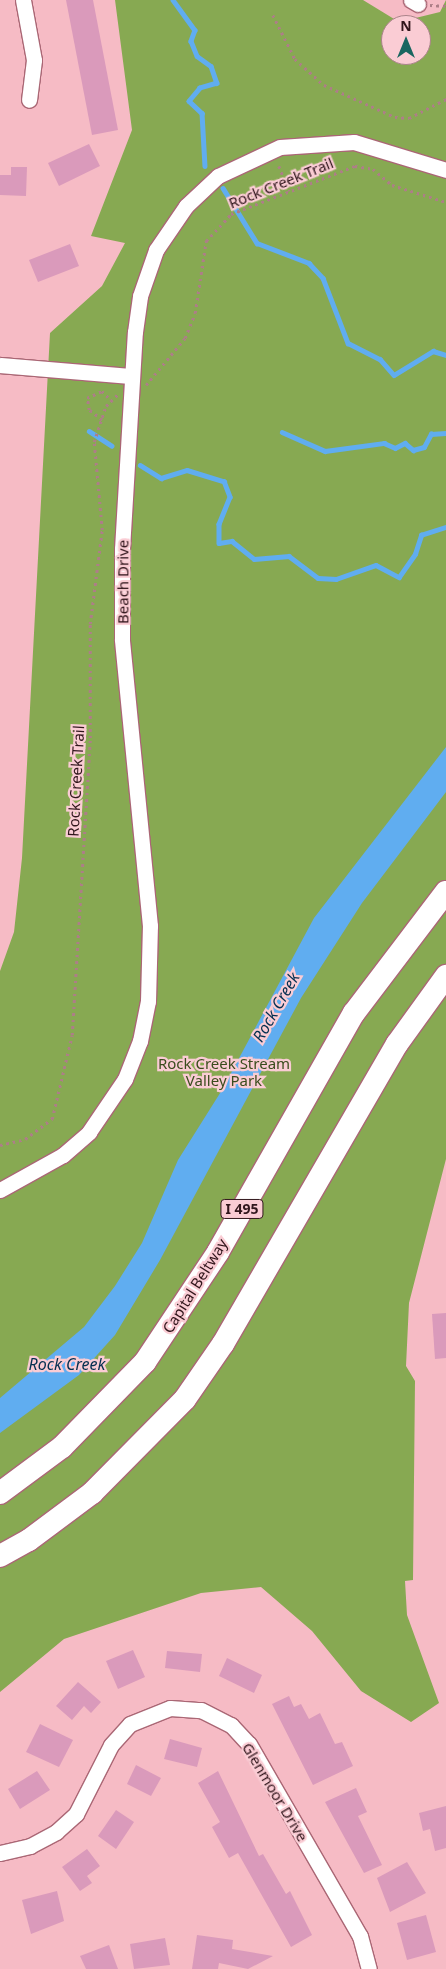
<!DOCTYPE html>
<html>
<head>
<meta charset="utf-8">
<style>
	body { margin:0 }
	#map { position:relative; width:446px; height:1969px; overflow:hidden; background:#f6bbc5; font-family:"Noto Sans",sans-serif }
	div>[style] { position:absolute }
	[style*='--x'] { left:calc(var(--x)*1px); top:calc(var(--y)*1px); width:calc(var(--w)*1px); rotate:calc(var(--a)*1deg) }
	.green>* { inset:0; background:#87a952 }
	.water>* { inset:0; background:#60adf0 }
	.stream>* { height:4.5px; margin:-2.25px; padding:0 2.25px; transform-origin:2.25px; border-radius:2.25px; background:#60adf0 }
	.building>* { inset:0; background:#da9abb }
	.path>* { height:2.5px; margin-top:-1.25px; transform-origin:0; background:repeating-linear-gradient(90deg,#ad7e87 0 2.5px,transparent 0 6.5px) }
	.roads { filter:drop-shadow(1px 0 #aa6775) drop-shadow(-1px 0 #aa6775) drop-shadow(0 1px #aa6775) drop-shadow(0 -1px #aa6775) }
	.minor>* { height:15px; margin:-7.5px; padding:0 7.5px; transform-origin:7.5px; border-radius:7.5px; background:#fff }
	.highway>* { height:22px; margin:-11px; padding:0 11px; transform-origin:11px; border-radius:11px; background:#fff }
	span { translate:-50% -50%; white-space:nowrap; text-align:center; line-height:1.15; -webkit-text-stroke:4.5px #faccd4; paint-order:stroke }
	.shield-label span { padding:1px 4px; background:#faccd4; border:1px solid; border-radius:4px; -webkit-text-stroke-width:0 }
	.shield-label { font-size:14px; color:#31161c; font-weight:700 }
	.street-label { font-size:15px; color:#31161c }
	.park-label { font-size:15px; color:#3a4c1d }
	.water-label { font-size:16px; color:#032f50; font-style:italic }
	.north { position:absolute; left:381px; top:15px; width:50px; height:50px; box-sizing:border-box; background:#faccd4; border:1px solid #aa838a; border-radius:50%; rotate:0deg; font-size:14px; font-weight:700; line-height:20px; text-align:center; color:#31161c }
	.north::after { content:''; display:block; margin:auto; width:18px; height:22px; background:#1a6660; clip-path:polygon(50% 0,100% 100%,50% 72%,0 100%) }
</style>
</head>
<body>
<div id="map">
	<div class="green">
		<i style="clip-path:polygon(evenodd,115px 0,363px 0,399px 22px,440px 12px,446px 0,446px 1159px,409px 1303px,406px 1366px,415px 1381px,413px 1580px,405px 1581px,407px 1615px,439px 1703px,411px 1722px,361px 1691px,312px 1631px,261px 1587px,201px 1593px,64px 1639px,0 1692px,0 971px,14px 932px,22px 858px,50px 333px,102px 286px,125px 243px,91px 236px,132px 130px,115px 0,391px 25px,421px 25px,421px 55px,391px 55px,391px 25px)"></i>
	</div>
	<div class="water">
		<i style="clip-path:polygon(446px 747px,446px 792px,362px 903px,301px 998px,160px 1260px,115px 1335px,79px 1375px,0 1433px,0 1398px,84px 1327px,115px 1286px,142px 1243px,178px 1160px,222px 1090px,314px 918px)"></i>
	</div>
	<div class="stream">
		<i style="--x:173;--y:0;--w:37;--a:54"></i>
		<i style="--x:195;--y:30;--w:12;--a:110"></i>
		<i style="--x:191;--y:41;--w:16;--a:68"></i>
		<i style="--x:197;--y:56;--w:17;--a:36"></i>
		<i style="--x:211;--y:66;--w:18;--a:71"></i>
		<i style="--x:217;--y:83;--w:18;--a:164"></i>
		<i style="--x:200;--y:88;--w:17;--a:130"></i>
		<i style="--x:189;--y:101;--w:18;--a:43"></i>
		<i style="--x:202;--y:113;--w:53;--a:86.8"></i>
		<i style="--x:223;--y:188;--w:65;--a:58.3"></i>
		<i style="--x:257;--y:243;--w:56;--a:21"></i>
		<i style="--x:309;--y:263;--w:21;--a:47"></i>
		<i style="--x:323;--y:278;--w:70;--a:69"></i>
		<i style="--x:348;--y:343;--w:36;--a:27"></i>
		<i style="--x:380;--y:359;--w:21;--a:49"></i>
		<i style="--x:394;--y:375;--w:46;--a:-31.6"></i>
		<i style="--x:433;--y:351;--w:14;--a:17"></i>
		<i style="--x:89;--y:431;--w:27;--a:33"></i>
		<i style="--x:282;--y:432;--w:47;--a:23.8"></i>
		<i style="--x:325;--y:451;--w:60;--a:-7.7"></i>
		<i style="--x:384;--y:443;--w:12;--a:24"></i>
		<i style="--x:395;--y:448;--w:11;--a:-27"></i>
		<i style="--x:405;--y:443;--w:11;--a:41"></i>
		<i style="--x:413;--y:450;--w:11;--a:-15"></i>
		<i style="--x:424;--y:447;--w:15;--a:-62"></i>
		<i style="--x:431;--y:434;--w:15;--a:-4"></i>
		<i style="--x:140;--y:465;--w:25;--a:32"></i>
		<i style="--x:161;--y:478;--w:27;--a:-17"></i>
		<i style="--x:187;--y:470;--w:39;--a:17"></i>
		<i style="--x:224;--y:481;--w:17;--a:69"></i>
		<i style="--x:230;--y:497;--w:29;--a:112"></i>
		<i style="--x:219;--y:524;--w:19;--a:90"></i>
		<i style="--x:219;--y:543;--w:13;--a:-9"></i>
		<i style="--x:232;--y:541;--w:28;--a:39"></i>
		<i style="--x:254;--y:559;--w:35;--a:-5"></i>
		<i style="--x:289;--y:556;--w:36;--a:37"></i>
		<i style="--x:318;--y:578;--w:18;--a:3"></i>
		<i style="--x:336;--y:579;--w:42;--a:-19.3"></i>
		<i style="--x:376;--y:565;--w:26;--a:28"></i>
		<i style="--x:399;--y:577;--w:28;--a:-55"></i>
		<i style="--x:415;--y:554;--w:20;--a:-72"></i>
		<i style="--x:421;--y:535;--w:26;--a:-18"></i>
	</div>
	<div class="building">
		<i style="clip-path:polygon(66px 0,93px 0,118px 130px,92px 135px)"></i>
		<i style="clip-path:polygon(89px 144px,100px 166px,59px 186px,48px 163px)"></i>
		<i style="clip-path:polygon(11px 167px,27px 167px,26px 196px,0 195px,0 175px,11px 175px)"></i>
		<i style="clip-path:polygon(70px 244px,79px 266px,38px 282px,29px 260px)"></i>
		<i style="clip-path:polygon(446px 1313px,446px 1358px,435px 1359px,432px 1314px)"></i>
		<i style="clip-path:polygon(133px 1650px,145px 1677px,118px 1689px,106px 1661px)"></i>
		<i style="clip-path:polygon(167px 1651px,202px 1654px,200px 1672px,165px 1668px)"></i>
		<i style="clip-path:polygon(227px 1658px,262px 1675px,254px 1693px,219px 1676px)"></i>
		<i style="clip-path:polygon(78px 1682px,101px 1702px,91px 1713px,84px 1706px,72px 1720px,56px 1706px)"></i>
		<i style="clip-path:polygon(289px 1696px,294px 1707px,301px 1704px,309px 1719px,320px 1713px,335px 1744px,342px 1742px,353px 1766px,313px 1785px,272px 1704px)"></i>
		<i style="clip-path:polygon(40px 1724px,73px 1740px,59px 1767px,26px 1752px)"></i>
		<i style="clip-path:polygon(170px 1739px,202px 1748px,197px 1767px,164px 1759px)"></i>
		<i style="clip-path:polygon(136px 1765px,161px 1778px,151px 1796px,127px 1784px)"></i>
		<i style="clip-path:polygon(37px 1771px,50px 1790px,20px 1809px,8px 1789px)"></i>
		<i style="clip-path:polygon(218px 1771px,259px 1856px,263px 1854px,286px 1894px,290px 1891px,312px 1935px,291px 1947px,238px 1853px,229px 1858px,212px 1827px,220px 1822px,198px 1783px)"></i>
		<i style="clip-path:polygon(356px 1788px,367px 1812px,358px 1816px,382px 1865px,364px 1873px,325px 1802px)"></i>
		<i style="clip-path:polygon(446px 1806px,446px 1848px,435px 1851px,430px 1829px,423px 1831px,419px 1813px)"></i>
		<i style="clip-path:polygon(116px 1810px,134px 1822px,116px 1849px,98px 1836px)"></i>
		<i style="clip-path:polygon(87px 1849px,100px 1866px,87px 1876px,92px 1883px,80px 1891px,62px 1867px)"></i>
		<i style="clip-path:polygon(407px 1862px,426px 1893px,390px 1912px,377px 1878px)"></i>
		<i style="clip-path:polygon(57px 1891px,64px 1921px,31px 1934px,22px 1900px)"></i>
		<i style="clip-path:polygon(426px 1915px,436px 1952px,407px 1960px,397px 1923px)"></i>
		<i style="clip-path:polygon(197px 1935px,233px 1940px,232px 1949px,273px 1956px,248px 1969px,219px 1963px,218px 1969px,192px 1969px)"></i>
		<i style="clip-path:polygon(165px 1938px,170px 1965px,134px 1969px,130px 1944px)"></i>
		<i style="clip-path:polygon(109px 1945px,118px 1969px,86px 1969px,80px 1956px)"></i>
	</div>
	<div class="path">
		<i style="--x:430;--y:5;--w:16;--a:4"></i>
		<i style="--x:273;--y:15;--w:49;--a:63.4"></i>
		<i style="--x:295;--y:59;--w:39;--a:42"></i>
		<i style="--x:324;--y:85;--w:78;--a:24.3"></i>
		<i style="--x:395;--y:117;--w:14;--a:4"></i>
		<i style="--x:409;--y:118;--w:42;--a:-27.2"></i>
		<i style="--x:279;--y:166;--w:27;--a:68"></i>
		<i style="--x:146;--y:385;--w:61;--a:-50.3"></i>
		<i style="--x:185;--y:338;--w:27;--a:-68"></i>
		<i style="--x:195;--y:313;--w:73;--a:-81.3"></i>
		<i style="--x:206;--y:241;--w:37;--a:-47"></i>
		<i style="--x:231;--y:214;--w:133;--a:-21.2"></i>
		<i style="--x:355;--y:166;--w:18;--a:9"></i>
		<i style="--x:373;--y:169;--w:25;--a:40"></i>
		<i style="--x:392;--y:185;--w:57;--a:17.5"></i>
		<i style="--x:102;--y:420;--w:16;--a:-142"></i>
		<i style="--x:89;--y:410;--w:12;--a:-99"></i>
		<i style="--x:87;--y:398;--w:17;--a:-25"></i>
		<i style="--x:102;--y:391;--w:11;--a:45"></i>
		<i style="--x:0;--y:1145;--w:26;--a:-13"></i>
		<i style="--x:25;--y:1139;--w:34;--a:-37"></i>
		<i style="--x:52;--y:1119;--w:86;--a:-76.6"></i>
		<i style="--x:72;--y:1035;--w:298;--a:-86.5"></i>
		<i style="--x:90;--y:738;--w:114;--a:-90"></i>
		<i style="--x:90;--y:624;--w:95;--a:-82.7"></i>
		<i style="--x:102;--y:530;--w:88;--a:-95.2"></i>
		<i style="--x:94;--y:442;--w:38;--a:-72"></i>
		<i style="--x:106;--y:406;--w:16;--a:-45"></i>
	</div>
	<div class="roads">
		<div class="minor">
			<i style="--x:23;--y:0;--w:61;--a:79.6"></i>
			<i style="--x:34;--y:60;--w:40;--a:97.1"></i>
			<i style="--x:411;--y:0;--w:8;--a:30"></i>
			<i style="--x:0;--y:365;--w:132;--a:4.8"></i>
			<i style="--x:0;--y:1190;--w:72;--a:-29.1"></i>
			<i style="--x:63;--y:1155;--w:35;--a:-41"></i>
			<i style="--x:89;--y:1132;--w:64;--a:-55.8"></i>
			<i style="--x:125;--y:1079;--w:41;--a:-68.5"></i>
			<i style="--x:140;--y:1041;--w:41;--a:-78.7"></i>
			<i style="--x:148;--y:1001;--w:75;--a:-88.5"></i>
			<i style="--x:150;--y:926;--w:288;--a:-95.6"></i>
			<i style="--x:122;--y:639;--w:90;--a:-90"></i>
			<i style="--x:122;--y:549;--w:217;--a:-86.6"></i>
			<i style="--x:135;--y:332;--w:36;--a:-82"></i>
			<i style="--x:140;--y:296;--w:49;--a:-70.8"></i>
			<i style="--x:156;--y:250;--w:53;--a:-55.7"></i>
			<i style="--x:186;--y:206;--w:44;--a:-43.2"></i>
			<i style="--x:218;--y:176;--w:68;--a:-25.1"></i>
			<i style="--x:280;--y:147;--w:74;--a:-3.9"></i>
			<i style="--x:354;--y:142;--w:96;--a:16.9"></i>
			<i style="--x:0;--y:1853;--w:31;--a:-13"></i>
			<i style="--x:30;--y:1846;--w:30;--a:-28"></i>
			<i style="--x:56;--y:1832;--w:27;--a:-42"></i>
			<i style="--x:76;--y:1814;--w:77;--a:-63.1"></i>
			<i style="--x:111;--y:1745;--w:28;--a:-48"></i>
			<i style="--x:130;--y:1724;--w:43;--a:-21.8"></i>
			<i style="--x:170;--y:1708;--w:31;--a:4"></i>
			<i style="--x:201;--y:1710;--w:34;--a:27"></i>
			<i style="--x:231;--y:1725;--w:26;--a:47"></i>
			<i style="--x:249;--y:1744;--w:222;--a:60"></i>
			<i style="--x:360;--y:1936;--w:34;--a:75"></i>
		</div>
		<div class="highway">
			<i style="--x:0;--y:1493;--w:77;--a:-36.6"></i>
			<i style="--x:62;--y:1447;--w:119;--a:-45.7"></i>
			<i style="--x:145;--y:1362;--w:132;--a:-56.4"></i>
			<i style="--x:218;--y:1252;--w:275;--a:-60.4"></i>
			<i style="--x:354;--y:1013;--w:152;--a:-52.8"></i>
			<i style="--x:0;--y:1556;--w:33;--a:-29"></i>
			<i style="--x:29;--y:1540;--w:79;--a:-36.7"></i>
			<i style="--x:92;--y:1493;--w:132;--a:-45.3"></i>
			<i style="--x:185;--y:1399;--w:67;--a:-55.4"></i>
			<i style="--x:223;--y:1344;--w:347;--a:-59.9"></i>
			<i style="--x:397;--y:1044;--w:84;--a:-54.2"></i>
		</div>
	</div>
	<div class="shield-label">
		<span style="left:242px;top:1209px">I 495</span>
	</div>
	<div class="street-label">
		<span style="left:281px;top:183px;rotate:-22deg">Rock Creek Trail</span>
		<span style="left:123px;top:582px;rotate:-90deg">Beach Drive</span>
		<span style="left:76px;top:781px;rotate:-87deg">Rock Creek Trail</span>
		<span style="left:195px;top:1286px;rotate:-58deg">Capital Beltway</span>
		<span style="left:275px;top:1792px;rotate:59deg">Glenmoor Drive</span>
	</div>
	<div class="park-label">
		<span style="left:224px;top:1072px">Rock Creek Stream<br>Valley Park</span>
	</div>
	<div class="water-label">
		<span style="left:276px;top:1007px;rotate:-60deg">Rock Creek</span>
		<span style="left:67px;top:1364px">Rock Creek</span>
	</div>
	<div class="north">N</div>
</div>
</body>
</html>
